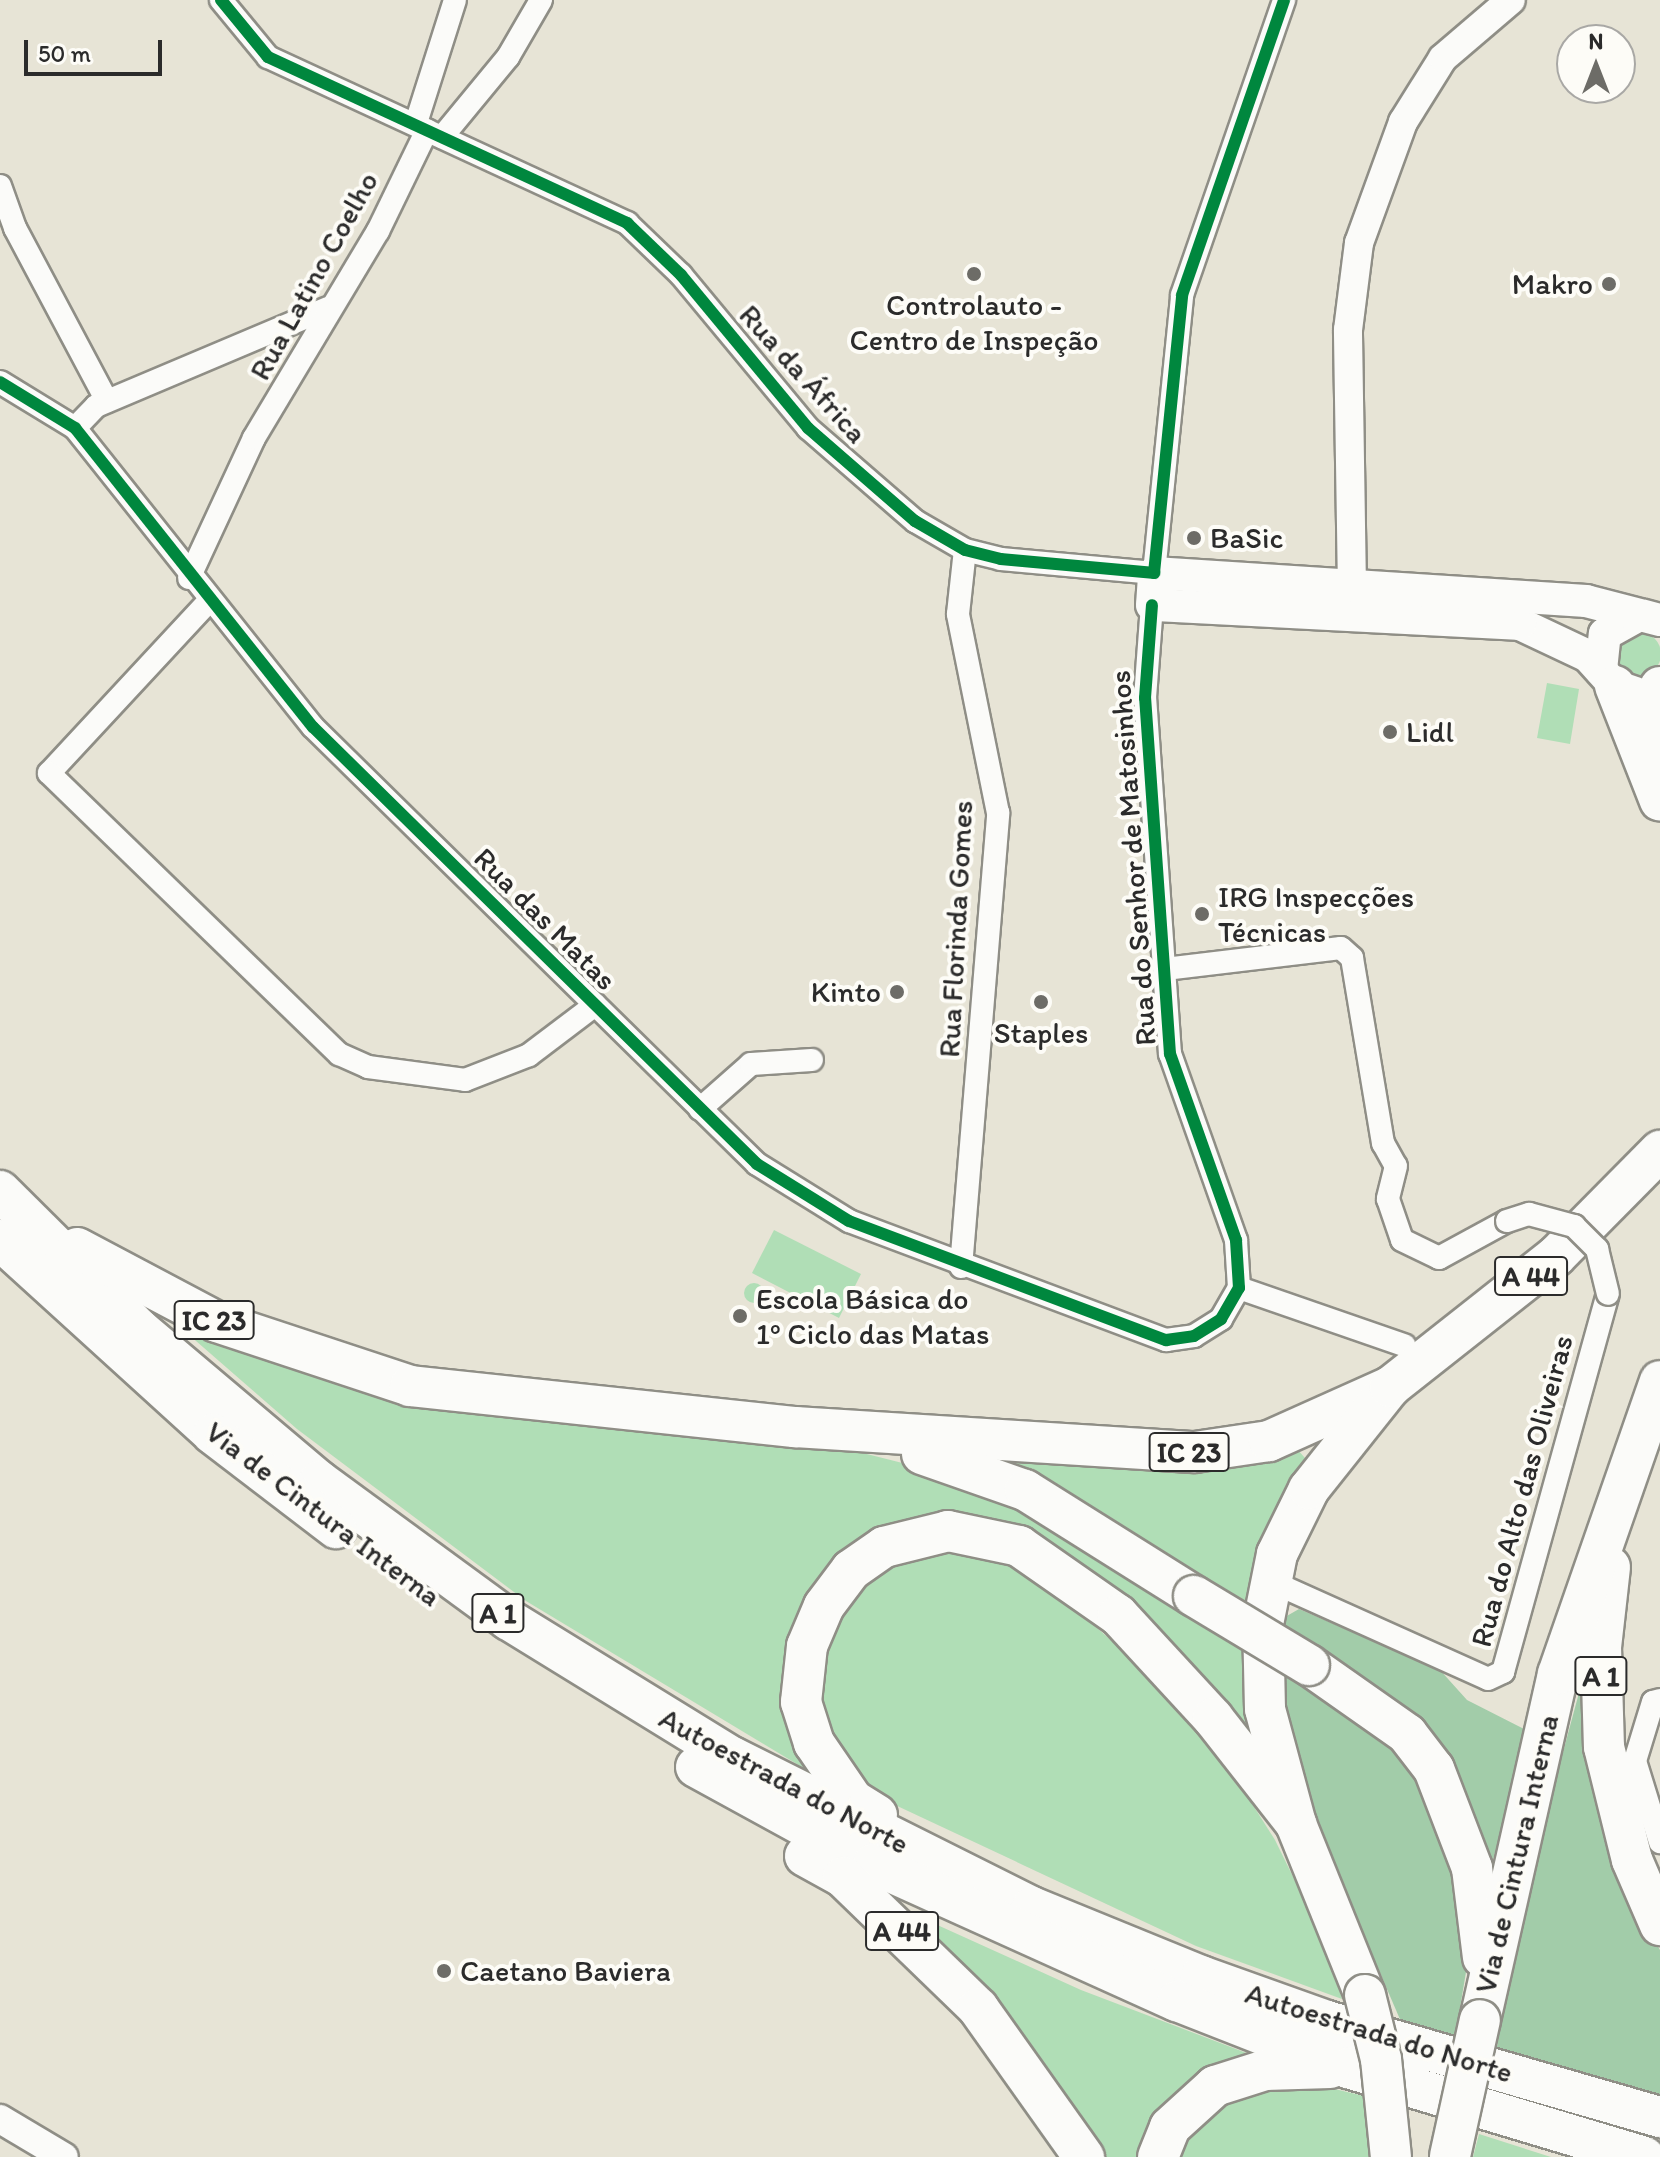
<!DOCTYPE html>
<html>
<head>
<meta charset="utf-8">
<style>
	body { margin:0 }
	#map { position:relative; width:1660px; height:2157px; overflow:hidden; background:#e7e4d6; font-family:Itim,sans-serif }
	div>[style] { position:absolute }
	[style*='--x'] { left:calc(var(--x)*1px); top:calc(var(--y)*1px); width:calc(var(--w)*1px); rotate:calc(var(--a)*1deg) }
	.green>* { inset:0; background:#b0deb6 }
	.round { border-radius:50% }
	.forest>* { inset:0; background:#a2cca9 }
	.roads { filter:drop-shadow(2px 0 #8f8e86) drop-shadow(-2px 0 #8f8e86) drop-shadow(0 2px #8f8e86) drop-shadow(0 -2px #8f8e86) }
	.minor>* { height:22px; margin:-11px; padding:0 11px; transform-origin:11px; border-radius:11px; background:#fbfbf9 }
	.tertiary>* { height:28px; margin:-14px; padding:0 14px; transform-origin:14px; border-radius:14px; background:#fbfbf9 }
	.secondary>* { height:32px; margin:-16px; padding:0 16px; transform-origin:16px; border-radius:16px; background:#fbfbf9 }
	.motorway>* { height:40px; margin:-20px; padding:0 20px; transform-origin:20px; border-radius:20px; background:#fbfbf9 }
	.bridges { filter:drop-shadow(2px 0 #8f8e86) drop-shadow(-2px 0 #8f8e86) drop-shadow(0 2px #8f8e86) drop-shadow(0 -2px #8f8e86) }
	.minor-bridge>* { height:22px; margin:-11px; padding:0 11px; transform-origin:11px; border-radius:11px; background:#fbfbf9 }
	.motorway-bridge>* { height:40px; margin:-20px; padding:0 20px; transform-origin:20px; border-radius:20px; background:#fbfbf9 }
	.cycleway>* { height:12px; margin:-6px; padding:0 6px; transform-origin:6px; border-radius:6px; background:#00873e }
	.dots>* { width:22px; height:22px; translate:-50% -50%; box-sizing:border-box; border:4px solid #fdfcf7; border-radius:50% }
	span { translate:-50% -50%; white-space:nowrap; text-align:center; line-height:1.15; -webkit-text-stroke:8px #fdfcf7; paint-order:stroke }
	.shield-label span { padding:2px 6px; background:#fdfcf7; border:2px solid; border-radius:6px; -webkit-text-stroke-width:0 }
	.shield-label { font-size:28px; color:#2b2b2b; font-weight:700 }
	.street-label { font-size:30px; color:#2b2b2b }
	.poi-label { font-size:30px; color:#2b2b2b }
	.right { translate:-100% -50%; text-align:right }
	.left { translate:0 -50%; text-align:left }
	.north { position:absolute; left:1556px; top:24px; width:80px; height:80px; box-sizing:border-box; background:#fdfcf7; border:2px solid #a9a8a5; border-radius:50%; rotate:0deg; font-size:22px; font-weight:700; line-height:32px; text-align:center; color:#2b2b2b }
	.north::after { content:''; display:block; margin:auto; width:28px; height:36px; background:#6d6c67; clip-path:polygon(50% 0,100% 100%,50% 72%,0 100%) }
	.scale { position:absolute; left:24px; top:40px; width:138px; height:36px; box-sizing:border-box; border:4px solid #2b2b2b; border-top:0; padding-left:10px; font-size:24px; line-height:28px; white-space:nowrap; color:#2b2b2b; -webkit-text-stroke:6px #fdfcf7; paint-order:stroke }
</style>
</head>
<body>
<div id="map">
	<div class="green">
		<i class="round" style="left:1617px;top:632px;width:44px;height:44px"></i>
		<i style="clip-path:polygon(1547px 683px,1579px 689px,1570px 744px,1537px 738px)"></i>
		<i style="clip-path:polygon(774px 1230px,861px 1274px,839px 1318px,752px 1273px)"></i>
		<i class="round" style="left:744px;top:1283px;width:20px;height:20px"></i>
		<i style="clip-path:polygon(157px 1307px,261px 1356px,831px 1445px,962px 1478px,1031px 1508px,1248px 1646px,1256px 1743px,1000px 1527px,827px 1578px,815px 1775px,526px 1601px,297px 1429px)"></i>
		<i style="clip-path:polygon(1297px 1449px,1305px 1458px,1258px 1543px,1246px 1601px,980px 1457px,1186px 1469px)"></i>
		<i style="clip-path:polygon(936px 1549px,1026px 1564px,1164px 1688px,1225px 1761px,1275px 1840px,1325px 1942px,1342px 1999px,1196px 1946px,893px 1804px,855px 1776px,831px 1747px,815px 1697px,819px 1650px,867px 1575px)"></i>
		<i style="clip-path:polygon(902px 1909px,1081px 1990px,1257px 2057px,1144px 2157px,1098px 2157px)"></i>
		<i style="clip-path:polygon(1322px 2086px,1364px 2096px,1370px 2157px,1174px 2157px,1190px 2124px,1237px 2091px)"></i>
		<i style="clip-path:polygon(1479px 2134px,1551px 2157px,1473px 2157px)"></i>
	</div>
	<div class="forest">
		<i style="clip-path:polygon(1299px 1609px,1440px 1670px,1467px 1700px,1526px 1730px,1488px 1880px,1428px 1730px,1278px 1621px)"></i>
		<i style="clip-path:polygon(1590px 1652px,1636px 1908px,1660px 1950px,1660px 2100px,1496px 2052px,1525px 1893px)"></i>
		<i style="clip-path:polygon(1272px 1659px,1360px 1713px,1417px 1769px,1454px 1853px,1467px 1966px,1455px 2038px,1402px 2024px,1316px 1824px)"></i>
	</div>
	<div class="roads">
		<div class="minor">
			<i style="--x:221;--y:0;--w:74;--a:50.5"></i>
			<i style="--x:268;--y:57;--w:396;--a:24.8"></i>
			<i style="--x:627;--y:223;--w:75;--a:43.9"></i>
			<i style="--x:681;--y:275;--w:199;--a:50.3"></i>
			<i style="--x:808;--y:428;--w:142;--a:41"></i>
			<i style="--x:915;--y:521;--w:58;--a:30.1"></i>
			<i style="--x:965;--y:550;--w:37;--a:14"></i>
			<i style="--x:1001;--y:559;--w:154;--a:5.2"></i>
			<i style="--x:1154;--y:573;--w:279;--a:-84.2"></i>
			<i style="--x:1182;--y:295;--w:312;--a:-70.9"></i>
			<i style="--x:416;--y:123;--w:129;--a:-72.4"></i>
			<i style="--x:442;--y:137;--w:104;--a:-50.5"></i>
			<i style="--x:508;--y:57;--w:66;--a:-59.9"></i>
			<i style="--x:0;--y:186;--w:45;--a:70.3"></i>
			<i style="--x:15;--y:228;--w:196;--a:62"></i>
			<i style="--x:0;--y:382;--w:88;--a:31.5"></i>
			<i style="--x:75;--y:428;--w:382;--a:51.5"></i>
			<i style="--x:313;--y:727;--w:623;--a:44.54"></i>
			<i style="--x:757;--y:1164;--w:108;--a:31.8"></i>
			<i style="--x:849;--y:1221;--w:339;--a:20.6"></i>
			<i style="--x:1166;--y:1340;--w:28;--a:-8"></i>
			<i style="--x:1194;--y:1336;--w:32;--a:-32"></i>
			<i style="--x:1221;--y:1319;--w:36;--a:-60"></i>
			<i style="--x:1239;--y:1288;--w:48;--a:-93.6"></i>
			<i style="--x:1236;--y:1240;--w:197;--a:-109.5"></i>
			<i style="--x:1170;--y:1054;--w:357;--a:-94"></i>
			<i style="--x:1145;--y:698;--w:93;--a:-85.7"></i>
			<i style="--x:75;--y:428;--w:30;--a:-46"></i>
			<i style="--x:96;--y:406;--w:252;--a:-22.9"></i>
			<i style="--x:189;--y:578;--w:154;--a:-65.1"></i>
			<i style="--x:254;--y:438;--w:241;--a:-59.1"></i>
			<i style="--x:378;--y:231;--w:112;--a:-64.1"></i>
			<i style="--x:209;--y:601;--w:235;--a:132.9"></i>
			<i style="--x:49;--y:773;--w:404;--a:44.1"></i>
			<i style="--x:339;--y:1054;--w:32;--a:24"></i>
			<i style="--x:368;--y:1067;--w:98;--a:7.6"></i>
			<i style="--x:465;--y:1080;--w:69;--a:-21.3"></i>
			<i style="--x:529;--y:1055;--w:83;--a:-37.1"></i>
			<i style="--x:1165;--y:969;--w:177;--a:-6.8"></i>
			<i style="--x:1341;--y:948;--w:15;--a:42"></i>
			<i style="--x:1352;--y:958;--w:188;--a:80.5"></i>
			<i style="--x:1383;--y:1143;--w:26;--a:61"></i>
			<i style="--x:1396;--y:1166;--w:34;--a:104"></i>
			<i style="--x:1388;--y:1199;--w:43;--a:71.1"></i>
			<i style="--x:1402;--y:1240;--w:41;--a:25.9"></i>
			<i style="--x:1439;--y:1258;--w:77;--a:-28.6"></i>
			<i style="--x:700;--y:1109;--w:68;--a:-41.4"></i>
			<i style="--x:751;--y:1064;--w:61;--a:-3.8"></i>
			<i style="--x:961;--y:1267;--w:456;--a:-85.3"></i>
			<i style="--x:998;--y:813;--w:203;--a:-101.4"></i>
			<i style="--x:958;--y:614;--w:64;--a:-83.8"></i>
			<i style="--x:1239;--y:1288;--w:175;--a:19.1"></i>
			<i style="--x:1288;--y:1589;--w:219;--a:24.2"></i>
			<i style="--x:1488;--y:1679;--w:17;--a:-25"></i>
			<i style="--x:1503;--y:1672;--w:392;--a:-74.5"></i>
			<i style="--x:1660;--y:1700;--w:7;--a:164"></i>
			<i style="--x:1653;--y:1702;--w:62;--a:107"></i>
			<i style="--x:1635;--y:1761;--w:85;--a:72.8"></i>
		</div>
		<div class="tertiary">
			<i style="--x:1352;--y:589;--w:259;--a:-90.9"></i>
			<i style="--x:1348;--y:330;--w:88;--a:-82.8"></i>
			<i style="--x:1359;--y:243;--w:129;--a:-70"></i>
			<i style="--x:1403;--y:122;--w:75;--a:-58"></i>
			<i style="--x:1443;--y:58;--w:89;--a:-40.5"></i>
			<i style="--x:0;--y:2119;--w:74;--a:30.7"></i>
		</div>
		<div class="secondary">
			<i style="--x:1601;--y:670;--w:36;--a:-84"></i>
			<i style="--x:1605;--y:634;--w:37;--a:-29"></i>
			<i style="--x:1635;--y:693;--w:21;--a:-161"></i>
			<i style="--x:1615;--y:686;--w:40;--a:-132"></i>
			<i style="--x:1588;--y:656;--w:75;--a:-154.8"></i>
			<i style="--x:1520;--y:624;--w:368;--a:-177"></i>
			<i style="--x:1152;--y:605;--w:32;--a:-86"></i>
			<i style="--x:1154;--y:573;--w:433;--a:3.7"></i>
			<i style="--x:1586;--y:601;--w:76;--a:14.4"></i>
		</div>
		<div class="motorway">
			<i style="--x:1615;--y:686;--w:123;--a:68.6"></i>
			<i style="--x:1660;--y:687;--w:45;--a:99"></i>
			<i style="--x:1653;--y:731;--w:29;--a:76"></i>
			<i style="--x:0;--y:1191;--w:196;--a:44.8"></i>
			<i style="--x:139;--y:1329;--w:236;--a:40.2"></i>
			<i style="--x:319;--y:1481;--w:235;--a:36.2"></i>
			<i style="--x:509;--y:1620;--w:262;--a:31.6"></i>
			<i style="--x:732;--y:1757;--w:335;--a:26.6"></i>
			<i style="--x:1032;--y:1907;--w:183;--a:22.2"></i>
			<i style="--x:1201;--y:1976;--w:134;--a:19.7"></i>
			<i style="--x:1327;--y:2021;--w:347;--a:16.1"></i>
			<i style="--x:0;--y:1240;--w:288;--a:42.3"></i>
			<i style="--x:213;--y:1434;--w:155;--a:37.4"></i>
			<i style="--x:77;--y:1248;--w:158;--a:27.9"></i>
			<i style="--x:217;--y:1322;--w:203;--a:18.3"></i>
			<i style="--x:410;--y:1386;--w:387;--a:6.1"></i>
			<i style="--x:795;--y:1427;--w:401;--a:3.6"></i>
			<i style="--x:1195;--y:1452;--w:75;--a:-8.5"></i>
			<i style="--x:1269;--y:1441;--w:133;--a:-24.1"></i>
			<i style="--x:922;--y:1454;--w:109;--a:19.3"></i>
			<i style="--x:1025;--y:1490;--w:199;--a:32.1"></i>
			<i style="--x:1610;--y:1567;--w:81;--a:96.4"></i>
			<i style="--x:1601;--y:1647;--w:100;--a:88.3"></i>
			<i style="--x:1604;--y:1747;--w:116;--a:76.1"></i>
			<i style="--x:1632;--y:1860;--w:71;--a:66.7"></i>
			<i style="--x:1309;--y:1665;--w:120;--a:35.1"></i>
			<i style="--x:1407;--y:1734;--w:44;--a:52.4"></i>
			<i style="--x:1434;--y:1769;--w:106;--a:69"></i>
			<i style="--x:1472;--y:1868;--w:90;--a:83"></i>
			<i style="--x:696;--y:1767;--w:202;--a:28.7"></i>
			<i style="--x:873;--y:1864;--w:333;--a:24.3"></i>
			<i style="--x:1177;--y:2001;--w:184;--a:21.4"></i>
			<i style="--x:1348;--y:2068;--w:309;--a:16.7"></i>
			<i style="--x:877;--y:1815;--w:28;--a:-148"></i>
			<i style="--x:853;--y:1800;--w:69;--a:-124.4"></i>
			<i style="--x:814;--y:1743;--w:43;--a:-107.6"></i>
			<i style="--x:801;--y:1702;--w:56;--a:-83.9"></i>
			<i style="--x:807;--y:1646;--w:43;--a:-67"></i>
			<i style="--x:824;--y:1606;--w:45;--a:-53.1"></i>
			<i style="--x:851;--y:1570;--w:40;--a:-34.9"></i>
			<i style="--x:884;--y:1547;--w:66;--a:-14"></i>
			<i style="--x:948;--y:1531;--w:73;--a:11.9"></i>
			<i style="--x:1019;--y:1546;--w:121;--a:34.9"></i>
			<i style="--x:1118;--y:1615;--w:140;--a:47.3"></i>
			<i style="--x:1213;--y:1718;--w:135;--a:51.9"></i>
			<i style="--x:805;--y:1856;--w:43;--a:28.9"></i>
			<i style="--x:843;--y:1877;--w:188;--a:44.1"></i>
			<i style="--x:978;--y:2008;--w:183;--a:54.6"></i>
			<i style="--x:1365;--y:1995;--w:184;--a:-112"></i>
			<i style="--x:1296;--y:1824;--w:119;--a:-105.1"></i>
			<i style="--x:1265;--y:1709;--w:85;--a:-91.3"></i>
			<i style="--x:1263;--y:1624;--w:71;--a:-78.7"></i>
			<i style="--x:1277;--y:1554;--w:72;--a:-63.8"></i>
			<i style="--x:1309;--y:1489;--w:130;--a:-51.5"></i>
			<i style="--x:1390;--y:1387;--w:211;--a:-38.3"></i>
			<i style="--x:1556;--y:1256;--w:148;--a:-45.3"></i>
			<i style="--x:1480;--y:2020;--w:355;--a:-77.3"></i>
			<i style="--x:1558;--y:1674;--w:310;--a:-70.8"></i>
			<i style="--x:1158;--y:2157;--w:32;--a:-68"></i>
			<i style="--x:1170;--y:2127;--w:61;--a:-42.3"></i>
			<i style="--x:1215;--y:2086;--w:52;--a:-17.7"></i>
			<i style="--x:1265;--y:2070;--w:65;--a:-1.8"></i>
		</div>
	</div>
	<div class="bridges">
		<div class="minor-bridge">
			<i style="--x:1507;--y:1221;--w:23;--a:-18"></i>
			<i style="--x:1529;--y:1214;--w:47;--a:14.9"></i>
			<i style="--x:1574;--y:1226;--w:33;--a:45"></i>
			<i style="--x:1597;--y:1249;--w:46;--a:76.3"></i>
		</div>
		<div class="motorway-bridge">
			<i style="--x:1194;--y:1596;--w:134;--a:31"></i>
			<i style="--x:1365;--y:1995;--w:66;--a:76"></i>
			<i style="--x:1381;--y:2059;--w:99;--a:84.2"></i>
			<i style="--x:1450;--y:2156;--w:139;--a:-77.6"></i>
		</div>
	</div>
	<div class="cycleway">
		<i style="--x:221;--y:0;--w:74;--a:50.5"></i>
		<i style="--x:268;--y:57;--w:396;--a:24.8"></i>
		<i style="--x:627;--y:223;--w:75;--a:43.9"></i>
		<i style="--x:681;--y:275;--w:199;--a:50.3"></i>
		<i style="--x:808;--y:428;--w:142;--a:41"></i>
		<i style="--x:915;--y:521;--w:58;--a:30.1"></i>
		<i style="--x:965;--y:550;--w:37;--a:14"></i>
		<i style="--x:1001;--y:559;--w:154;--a:5.2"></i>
		<i style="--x:1154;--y:573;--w:279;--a:-84.2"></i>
		<i style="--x:1182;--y:295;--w:312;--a:-70.9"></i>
		<i style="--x:0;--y:382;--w:88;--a:31.5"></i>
		<i style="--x:75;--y:428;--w:382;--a:51.5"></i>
		<i style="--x:313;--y:727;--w:623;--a:44.54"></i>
		<i style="--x:757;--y:1164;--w:108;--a:31.8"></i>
		<i style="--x:849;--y:1221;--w:339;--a:20.6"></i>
		<i style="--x:1166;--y:1340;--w:28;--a:-8"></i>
		<i style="--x:1194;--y:1336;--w:32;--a:-32"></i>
		<i style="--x:1221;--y:1319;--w:36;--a:-60"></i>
		<i style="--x:1239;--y:1288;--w:48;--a:-93.6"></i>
		<i style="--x:1236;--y:1240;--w:197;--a:-109.5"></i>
		<i style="--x:1170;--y:1054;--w:357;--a:-94"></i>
		<i style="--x:1145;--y:698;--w:93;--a:-85.7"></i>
	</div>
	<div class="dots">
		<i style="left:974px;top:274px;background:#6d6c67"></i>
		<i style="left:1609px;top:284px;background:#6d6c67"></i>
		<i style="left:1194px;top:538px;background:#6d6c67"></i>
		<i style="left:1390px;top:732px;background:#6d6c67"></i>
		<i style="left:1202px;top:914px;background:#6d6c67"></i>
		<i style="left:897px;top:992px;background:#6d6c67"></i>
		<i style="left:1041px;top:1002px;background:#6d6c67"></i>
		<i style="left:740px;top:1316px;background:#6d6c67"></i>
		<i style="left:444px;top:1971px;background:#6d6c67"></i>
	</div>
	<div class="shield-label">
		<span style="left:1531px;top:1276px">A 44</span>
		<span style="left:214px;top:1320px">IC 23</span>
		<span style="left:1189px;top:1452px">IC 23</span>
		<span style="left:498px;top:1613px">A 1</span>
		<span style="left:1601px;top:1676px">A 1</span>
		<span style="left:902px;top:1931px">A 44</span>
	</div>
	<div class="street-label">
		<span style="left:314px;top:276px;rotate:-61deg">Rua Latino Coelho</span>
		<span style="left:803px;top:374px;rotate:48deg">Rua da África</span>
		<span style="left:1133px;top:858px;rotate:-94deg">Rua do Senhor de Matosinhos</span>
		<span style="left:545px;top:919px;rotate:45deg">Rua das Matas</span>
		<span style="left:956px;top:929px;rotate:-87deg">Rua Florinda Gomes</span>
		<span style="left:1522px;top:1491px;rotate:-75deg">Rua do Alto das Oliveiras</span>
		<span style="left:323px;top:1514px;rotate:37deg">Via de Cintura Interna</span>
		<span style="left:784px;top:1781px;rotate:28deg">Autoestrada do Norte</span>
		<span style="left:1517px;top:1854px;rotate:-77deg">Via de Cintura Interna</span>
		<span style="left:1379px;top:2033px;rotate:17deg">Autoestrada do Norte</span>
	</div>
	<div class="poi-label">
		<span class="right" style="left:1593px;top:284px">Makro</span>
		<span style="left:974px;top:322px">Controlauto -<br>Centro de Inspeção</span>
		<span class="left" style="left:1210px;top:538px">BaSic</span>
		<span class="left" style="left:1406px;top:732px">Lidl</span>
		<span class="left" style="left:1218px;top:914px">IRG Inspecções<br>Técnicas</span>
		<span class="right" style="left:881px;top:992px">Kinto</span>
		<span style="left:1041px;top:1033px">Staples</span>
		<span class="left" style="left:756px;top:1316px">Escola Básica do<br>1º Ciclo das Matas</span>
		<span class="left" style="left:460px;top:1971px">Caetano Baviera</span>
	</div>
	<div class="north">N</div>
	<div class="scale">50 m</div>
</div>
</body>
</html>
